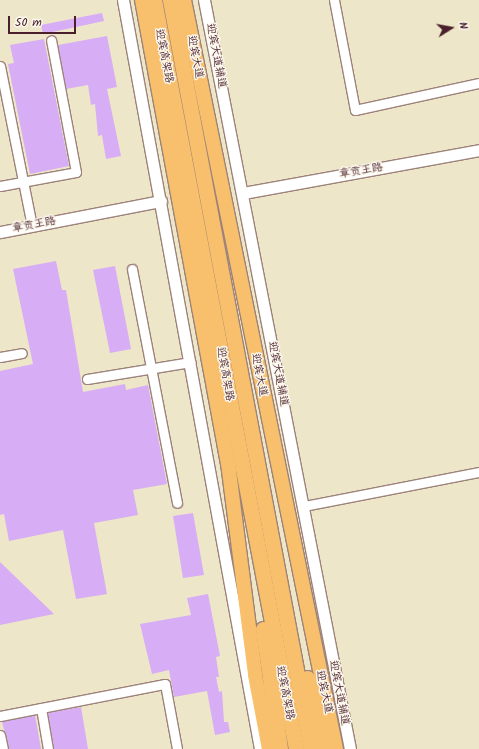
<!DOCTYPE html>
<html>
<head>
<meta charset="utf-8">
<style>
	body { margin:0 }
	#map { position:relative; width:479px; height:749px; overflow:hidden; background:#eee6c9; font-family:Kalam,"LXGW WenKai TC",sans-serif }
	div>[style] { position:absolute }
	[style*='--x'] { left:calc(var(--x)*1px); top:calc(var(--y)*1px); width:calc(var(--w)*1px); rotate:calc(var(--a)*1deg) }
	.building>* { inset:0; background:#d7adf5 }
	.roads { filter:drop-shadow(1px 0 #9c827a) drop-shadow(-1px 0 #9c827a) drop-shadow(0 1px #9c827a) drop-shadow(0 -1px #9c827a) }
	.minor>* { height:9px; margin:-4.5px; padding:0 4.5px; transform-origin:4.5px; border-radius:4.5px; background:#fff }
	.tertiary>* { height:11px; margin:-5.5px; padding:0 5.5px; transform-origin:5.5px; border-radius:5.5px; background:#fff }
	.primary>* { height:14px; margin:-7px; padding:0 7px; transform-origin:7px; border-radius:7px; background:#f8bf6c }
	.trunk>* { height:15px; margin:-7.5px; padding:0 7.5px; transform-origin:7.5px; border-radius:7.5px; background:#f8bf6c }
	span { translate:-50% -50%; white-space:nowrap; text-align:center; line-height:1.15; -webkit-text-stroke:3px #fbf7ec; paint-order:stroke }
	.street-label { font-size:11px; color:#4a1f2b }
	.north { position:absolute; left:431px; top:8px; width:40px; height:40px; -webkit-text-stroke:3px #fbf7ec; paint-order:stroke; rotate:79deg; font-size:11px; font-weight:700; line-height:16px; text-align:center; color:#4a1f2b }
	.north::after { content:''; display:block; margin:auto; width:14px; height:18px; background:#4a1f2b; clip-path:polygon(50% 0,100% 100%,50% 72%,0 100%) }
	.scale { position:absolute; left:8px; top:16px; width:68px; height:18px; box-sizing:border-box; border:2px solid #4a1f2b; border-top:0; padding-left:5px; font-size:12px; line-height:14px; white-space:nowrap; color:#4a1f2b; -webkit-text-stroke:3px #fbf7ec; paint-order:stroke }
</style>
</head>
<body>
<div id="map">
	<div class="building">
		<i style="clip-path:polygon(102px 13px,104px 21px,43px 34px,41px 25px)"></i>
		<i style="clip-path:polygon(107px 36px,117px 87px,107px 89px,121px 156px,106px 159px,102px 135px,98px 136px,95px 104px,91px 105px,88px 85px,66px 89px,58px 45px)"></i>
		<i style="clip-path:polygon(44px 39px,69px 166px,30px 174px,8px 64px,14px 63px,10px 45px)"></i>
		<i style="clip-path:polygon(56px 261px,62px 290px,66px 290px,83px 392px,125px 384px,126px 390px,148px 385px,167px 484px,133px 490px,138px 515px,94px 523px,107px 594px,76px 599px,63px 530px,9px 541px,4px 514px,0 515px,0 371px,33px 364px,13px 269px)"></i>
		<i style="clip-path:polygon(115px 266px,131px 349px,110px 353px,93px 270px)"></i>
		<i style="clip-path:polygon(193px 513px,204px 575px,183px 578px,173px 516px)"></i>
		<i style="clip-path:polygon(0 562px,54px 614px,0 625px)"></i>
		<i style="clip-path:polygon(208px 594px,220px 656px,216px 657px,219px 677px,216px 677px,219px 692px,222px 691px,224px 722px,228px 722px,230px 732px,215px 735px,207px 691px,174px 697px,169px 670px,152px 674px,140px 624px,191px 615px,187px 598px)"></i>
		<i style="clip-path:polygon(81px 707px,88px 749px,54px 749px,48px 713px)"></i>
		<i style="clip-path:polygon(35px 715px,41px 749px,9px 749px,2px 722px)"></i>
	</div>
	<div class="roads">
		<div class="minor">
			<i style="--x:334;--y:0;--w:112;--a:79.2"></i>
			<i style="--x:355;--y:110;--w:127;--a:-12.3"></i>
			<i style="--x:0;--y:66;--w:163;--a:78.7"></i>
			<i style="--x:0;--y:186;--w:77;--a:-10.4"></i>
			<i style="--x:76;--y:172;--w:134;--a:-100.7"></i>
			<i style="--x:132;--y:269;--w:238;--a:79.1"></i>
			<i style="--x:0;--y:357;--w:22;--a:-10"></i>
			<i style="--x:87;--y:379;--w:105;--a:-9.3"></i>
			<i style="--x:304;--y:506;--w:178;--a:-11"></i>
			<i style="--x:41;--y:708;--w:42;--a:80.3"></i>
			<i style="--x:0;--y:716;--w:168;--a:-11"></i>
			<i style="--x:165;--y:684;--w:66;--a:79.5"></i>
			<i style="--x:0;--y:735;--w:14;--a:78"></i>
		</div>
		<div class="tertiary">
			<i style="--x:123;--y:0;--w:761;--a:79.63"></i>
			<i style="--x:204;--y:0;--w:763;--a:78.97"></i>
			<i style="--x:243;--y:193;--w:240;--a:-10.3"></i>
			<i style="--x:0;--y:232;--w:164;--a:-10.9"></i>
		</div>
		<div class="primary">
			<i style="--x:142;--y:0;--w:471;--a:79.5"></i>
			<i style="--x:228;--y:463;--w:214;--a:82.7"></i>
			<i style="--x:255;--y:675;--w:75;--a:79.3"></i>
			<i style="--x:184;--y:0;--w:764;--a:78.53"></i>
		</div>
		<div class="trunk">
			<i style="--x:154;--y:0;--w:762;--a:79.26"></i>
			<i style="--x:170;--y:0;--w:762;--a:79.34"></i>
			<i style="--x:263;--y:629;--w:121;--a:81.9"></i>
			<i style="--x:307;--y:678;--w:73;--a:76.5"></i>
		</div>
	</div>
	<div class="street-label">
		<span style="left:164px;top:56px;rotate:79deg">迎宾高架路</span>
		<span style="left:216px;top:56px;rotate:79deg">迎宾大道辅道</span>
		<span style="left:195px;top:57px;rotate:79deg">迎宾大道</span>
		<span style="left:361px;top:171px;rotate:-10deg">章贡王路</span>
		<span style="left:34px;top:225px;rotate:-11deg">章贡王路</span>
		<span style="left:225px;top:374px;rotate:80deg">迎宾高架路</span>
		<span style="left:278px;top:374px;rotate:79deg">迎宾大道辅道</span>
		<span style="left:259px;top:375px;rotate:79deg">迎宾大道</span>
		<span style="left:324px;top:692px;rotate:78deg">迎宾大道</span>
		<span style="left:285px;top:693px;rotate:79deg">迎宾高架路</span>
		<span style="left:339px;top:693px;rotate:79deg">迎宾大道辅道</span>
	</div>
	<div class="north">N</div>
	<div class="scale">50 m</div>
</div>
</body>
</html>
